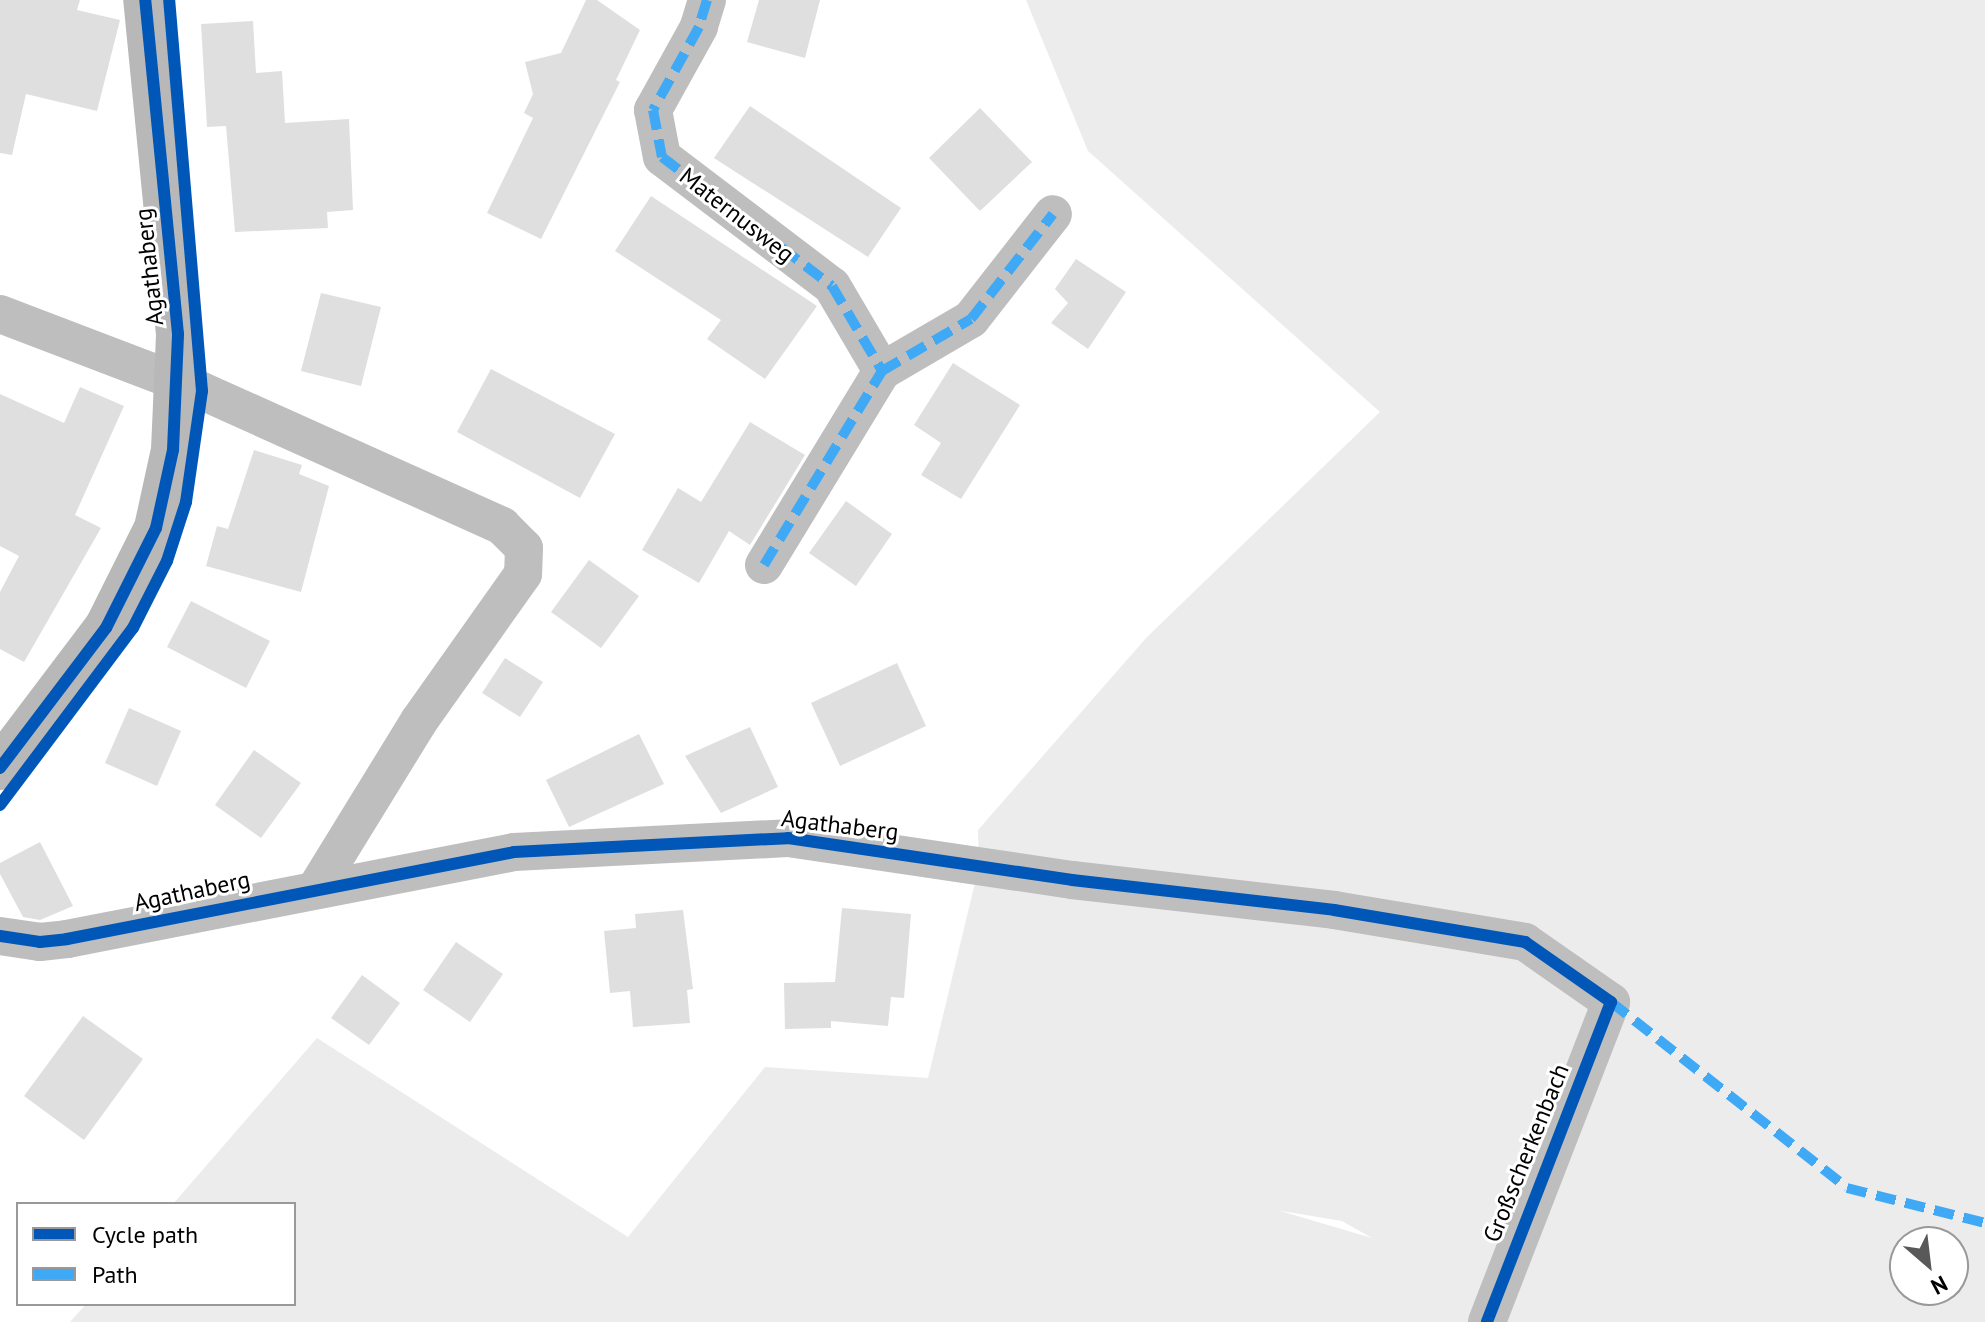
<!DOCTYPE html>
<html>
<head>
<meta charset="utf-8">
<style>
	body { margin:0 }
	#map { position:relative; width:1985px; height:1322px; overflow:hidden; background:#fff; font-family:"PT Sans",sans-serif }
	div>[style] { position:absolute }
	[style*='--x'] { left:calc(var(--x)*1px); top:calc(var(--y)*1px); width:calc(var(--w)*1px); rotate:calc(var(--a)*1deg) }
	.green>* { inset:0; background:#ececec }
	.building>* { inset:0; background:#dfdfdf }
	.street>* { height:38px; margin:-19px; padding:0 19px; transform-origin:19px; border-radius:19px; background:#bebebe }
	.secondary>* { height:44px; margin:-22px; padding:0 22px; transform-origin:22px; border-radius:22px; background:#b8b8b8 }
	.quiet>* { height:10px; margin-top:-5px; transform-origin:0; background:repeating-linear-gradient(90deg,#3fa9f5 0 20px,transparent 0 30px) }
	.cycleway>* { height:12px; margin:-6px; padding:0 6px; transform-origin:6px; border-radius:6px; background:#0057b8 }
	span { translate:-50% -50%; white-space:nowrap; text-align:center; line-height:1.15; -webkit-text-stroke:6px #fff; paint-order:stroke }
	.street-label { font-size:24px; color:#000 }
	.legend { position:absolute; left:16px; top:1202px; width:280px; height:104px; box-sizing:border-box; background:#fff; border:2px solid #999; margin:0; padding:10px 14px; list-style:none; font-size:24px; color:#000 }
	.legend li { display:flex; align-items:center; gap:16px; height:40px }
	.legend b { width:40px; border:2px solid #999 }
	.north { position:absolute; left:1889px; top:1226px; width:80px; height:80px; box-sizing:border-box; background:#fff; border:2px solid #999; border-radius:50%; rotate:152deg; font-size:22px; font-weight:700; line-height:32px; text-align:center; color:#000 }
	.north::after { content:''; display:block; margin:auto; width:28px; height:36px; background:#595959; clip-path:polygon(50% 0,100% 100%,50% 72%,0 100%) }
</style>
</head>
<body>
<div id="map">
	<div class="green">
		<i style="clip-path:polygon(evenodd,1026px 0,1985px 0,1985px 1322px,70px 1322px,86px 1304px,294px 1304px,294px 1204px,173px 1204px,317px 1038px,628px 1237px,765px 1067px,928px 1078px,979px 866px,978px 830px,1147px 637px,1380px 412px,1088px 151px,1026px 0,1276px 1210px,1342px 1221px,1372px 1238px,1277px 1210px,1276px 1210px,1026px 0,1905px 1242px,1953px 1242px,1953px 1290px,1905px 1290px,1905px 1242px)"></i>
	</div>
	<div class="building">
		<i style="clip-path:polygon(0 0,80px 0,77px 10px,120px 20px,97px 111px,26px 94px,12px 155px,0 153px)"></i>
		<i style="clip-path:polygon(586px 0,597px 0,640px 30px,616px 80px,620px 82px,541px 239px,487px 213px,533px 118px,524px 113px,533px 94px,525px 62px,561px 53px)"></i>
		<i style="clip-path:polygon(759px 0,820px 0,805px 58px,747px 42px)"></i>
		<i style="clip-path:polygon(253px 21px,256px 73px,282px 71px,285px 123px,349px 119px,353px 210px,327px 212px,328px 228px,235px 232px,226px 126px,207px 127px,201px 24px)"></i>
		<i style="clip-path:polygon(750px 106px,901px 208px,868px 257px,714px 158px)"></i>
		<i style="clip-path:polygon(980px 108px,1032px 162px,980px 211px,929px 158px)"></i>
		<i style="clip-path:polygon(651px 196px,817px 306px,765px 379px,707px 339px,721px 320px,615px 251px)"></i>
		<i style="clip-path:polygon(1076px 259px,1126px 292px,1088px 349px,1051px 323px,1068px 303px,1055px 289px)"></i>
		<i style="clip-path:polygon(321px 293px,381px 307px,361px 386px,301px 371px)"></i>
		<i style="clip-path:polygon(953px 363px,1020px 405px,961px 499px,921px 475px,941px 443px,914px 425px)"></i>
		<i style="clip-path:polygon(491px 369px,615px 434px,580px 498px,457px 432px)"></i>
		<i style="clip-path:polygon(80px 387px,124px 406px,75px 515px,101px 528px,24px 662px,0 649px,0 592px,19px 556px,0 546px,0 394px,64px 423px)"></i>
		<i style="clip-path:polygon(750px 422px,805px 455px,750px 545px,729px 531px,699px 583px,642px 550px,678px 488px,701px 502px)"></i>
		<i style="clip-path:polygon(254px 450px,302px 465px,299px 474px,329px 486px,301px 592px,206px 566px,217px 526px,228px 529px)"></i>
		<i style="clip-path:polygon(846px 501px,892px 534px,856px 586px,809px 553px)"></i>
		<i style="clip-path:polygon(589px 560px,639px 596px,601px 648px,551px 612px)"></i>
		<i style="clip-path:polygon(191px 601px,270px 641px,246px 688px,167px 647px)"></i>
		<i style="clip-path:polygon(505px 658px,543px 682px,520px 717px,482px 693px)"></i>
		<i style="clip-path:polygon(897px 663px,926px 726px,840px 766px,811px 703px)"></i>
		<i style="clip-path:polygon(129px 708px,181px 731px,157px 786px,105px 763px)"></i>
		<i style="clip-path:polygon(750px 727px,778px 787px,721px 813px,685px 756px)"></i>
		<i style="clip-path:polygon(639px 734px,664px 784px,569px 827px,546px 780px)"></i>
		<i style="clip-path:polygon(254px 750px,301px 783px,261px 838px,215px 805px)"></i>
		<i style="clip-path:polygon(40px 842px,73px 906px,40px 920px,23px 917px,0 874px,0 863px)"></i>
		<i style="clip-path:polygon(842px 908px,911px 914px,904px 998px,891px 997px,888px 1026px,831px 1021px,831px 1028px,785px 1029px,784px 983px,835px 982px)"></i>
		<i style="clip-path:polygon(683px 910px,693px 989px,687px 990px,690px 1023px,633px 1027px,630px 991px,610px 993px,604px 931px,636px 928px,635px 914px)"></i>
		<i style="clip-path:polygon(456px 942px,503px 974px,470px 1022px,423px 990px)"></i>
		<i style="clip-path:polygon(362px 975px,400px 1003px,369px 1045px,331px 1018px)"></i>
		<i style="clip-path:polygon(83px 1016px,143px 1059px,84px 1140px,24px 1096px)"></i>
	</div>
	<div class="street">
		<i style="--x:707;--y:0;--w:28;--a:107"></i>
		<i style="--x:699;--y:27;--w:95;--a:119"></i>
		<i style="--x:653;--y:110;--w:48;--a:79.2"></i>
		<i style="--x:662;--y:157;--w:213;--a:37.2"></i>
		<i style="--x:832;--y:286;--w:99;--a:59.5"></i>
		<i style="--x:882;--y:371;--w:103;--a:-30.3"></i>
		<i style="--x:971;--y:319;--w:133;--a:-52"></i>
		<i style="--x:0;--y:314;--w:216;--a:20.9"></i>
		<i style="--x:202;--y:391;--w:329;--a:24.2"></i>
		<i style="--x:502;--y:526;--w:31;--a:45"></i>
		<i style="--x:524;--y:548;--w:26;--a:92"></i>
		<i style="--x:523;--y:574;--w:180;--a:125.3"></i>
		<i style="--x:419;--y:721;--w:195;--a:121.6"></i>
		<i style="--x:764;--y:565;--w:227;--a:-58.7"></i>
		<i style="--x:0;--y:936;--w:40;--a:8.5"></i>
		<i style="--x:40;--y:942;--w:27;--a:-6"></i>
		<i style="--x:67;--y:939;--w:455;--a:-11"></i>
		<i style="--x:514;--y:852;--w:274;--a:-2.9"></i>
		<i style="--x:788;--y:838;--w:287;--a:8.4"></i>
		<i style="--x:1072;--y:880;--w:264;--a:6.5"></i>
		<i style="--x:1334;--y:910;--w:194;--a:9.5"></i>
		<i style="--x:1525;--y:942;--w:105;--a:34.9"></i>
		<i style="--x:1611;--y:1002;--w:343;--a:111.2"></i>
	</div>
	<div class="secondary">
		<i style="--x:0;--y:768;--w:176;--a:-52.9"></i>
		<i style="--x:106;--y:628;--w:112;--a:-63.4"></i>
		<i style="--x:156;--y:528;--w:80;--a:-77.7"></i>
		<i style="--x:173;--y:450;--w:116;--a:-87.5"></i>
		<i style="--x:178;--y:334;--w:336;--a:-95.6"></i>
	</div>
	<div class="quiet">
		<i style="--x:707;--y:0;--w:28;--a:107"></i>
		<i style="--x:699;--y:27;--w:95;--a:119"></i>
		<i style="--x:653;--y:110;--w:48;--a:79.2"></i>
		<i style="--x:662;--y:157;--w:213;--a:37.2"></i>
		<i style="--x:832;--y:286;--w:99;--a:59.5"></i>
		<i style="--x:882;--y:371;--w:103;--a:-30.3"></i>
		<i style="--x:971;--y:319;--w:133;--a:-52"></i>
		<i style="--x:764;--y:565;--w:227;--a:-58.7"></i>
		<i style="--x:1611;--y:1002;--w:300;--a:38.2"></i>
		<i style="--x:1847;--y:1188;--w:142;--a:14.2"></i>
	</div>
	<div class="cycleway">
		<i style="--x:0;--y:768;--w:176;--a:-52.9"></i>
		<i style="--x:106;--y:628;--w:112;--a:-63.4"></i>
		<i style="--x:156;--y:528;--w:80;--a:-77.7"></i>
		<i style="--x:173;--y:450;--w:116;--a:-87.5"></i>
		<i style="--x:178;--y:334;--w:336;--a:-95.6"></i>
		<i style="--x:0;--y:805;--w:221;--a:-53.1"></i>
		<i style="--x:133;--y:628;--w:75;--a:-63.1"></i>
		<i style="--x:167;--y:561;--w:62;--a:-72.1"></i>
		<i style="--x:186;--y:502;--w:112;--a:-81.8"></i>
		<i style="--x:202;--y:391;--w:392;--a:-94.8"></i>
		<i style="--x:0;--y:936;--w:40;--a:8.5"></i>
		<i style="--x:40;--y:942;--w:27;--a:-6"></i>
		<i style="--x:67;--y:939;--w:455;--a:-11"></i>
		<i style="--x:514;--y:852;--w:274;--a:-2.9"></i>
		<i style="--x:788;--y:838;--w:287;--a:8.4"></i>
		<i style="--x:1072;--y:880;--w:264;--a:6.5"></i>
		<i style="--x:1334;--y:910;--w:194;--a:9.5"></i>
		<i style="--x:1525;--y:942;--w:105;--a:34.9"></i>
		<i style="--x:1611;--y:1002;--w:343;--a:111.2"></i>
	</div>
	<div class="street-label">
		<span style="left:737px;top:215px;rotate:38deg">Maternusweg</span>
		<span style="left:149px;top:267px;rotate:-96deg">Agathaberg</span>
		<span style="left:840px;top:825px;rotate:7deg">Agathaberg</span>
		<span style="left:192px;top:891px;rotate:-12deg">Agathaberg</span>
		<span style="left:1526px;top:1153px;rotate:-68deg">Großscherkenbach</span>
	</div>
	<ul class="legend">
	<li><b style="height:10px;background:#0057b8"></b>Cycle path</li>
	<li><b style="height:10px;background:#3fa9f5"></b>Path</li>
	</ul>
	<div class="north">N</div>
</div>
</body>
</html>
